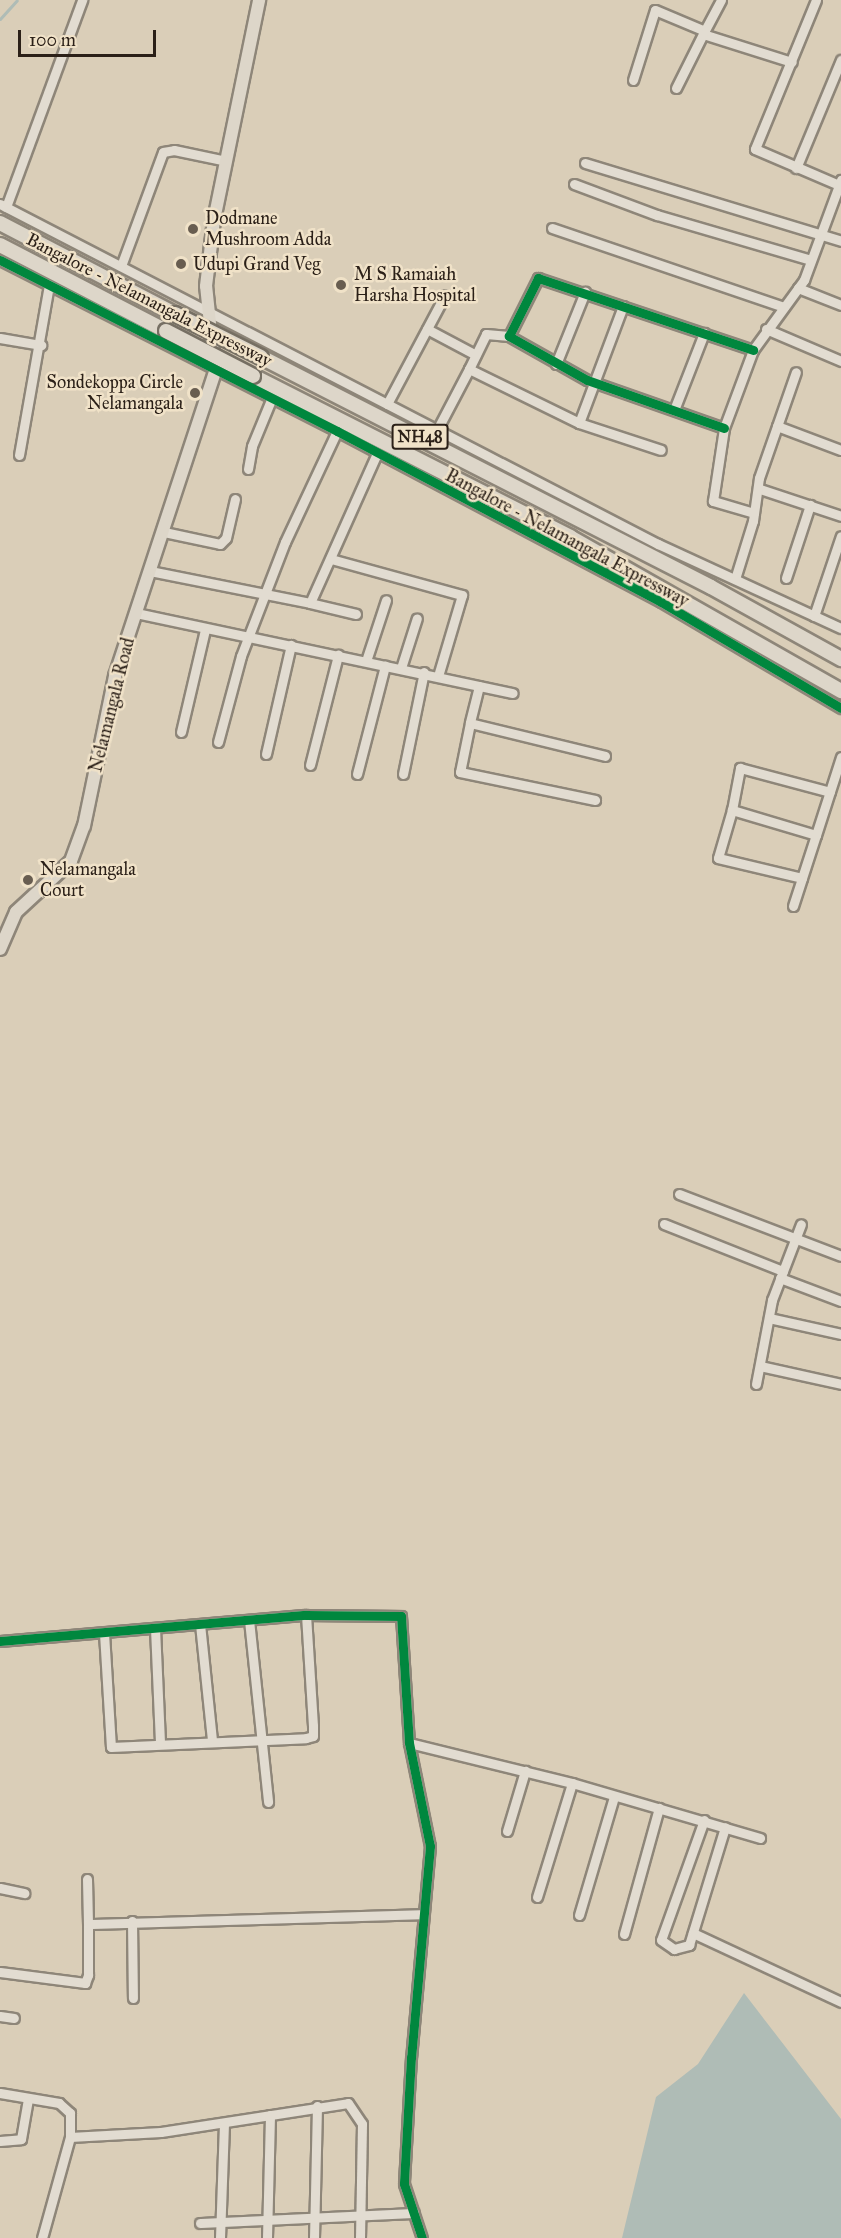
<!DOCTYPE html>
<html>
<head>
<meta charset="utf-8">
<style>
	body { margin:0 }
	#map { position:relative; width:841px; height:2238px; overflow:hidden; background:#daceb8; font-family:"IM FELL Great Primer",serif }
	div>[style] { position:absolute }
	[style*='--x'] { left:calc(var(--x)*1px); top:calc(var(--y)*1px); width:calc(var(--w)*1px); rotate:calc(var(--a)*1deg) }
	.water>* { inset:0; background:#afbcb6 }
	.stream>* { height:3px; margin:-1.5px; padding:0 1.5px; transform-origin:1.5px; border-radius:1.5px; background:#afbcb6 }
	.roads { filter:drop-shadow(2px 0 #8e8679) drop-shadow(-2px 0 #8e8679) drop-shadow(0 2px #8e8679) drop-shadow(0 -2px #8e8679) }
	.minor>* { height:9px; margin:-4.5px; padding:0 4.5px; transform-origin:4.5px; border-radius:4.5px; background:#e2dcd1 }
	.major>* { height:12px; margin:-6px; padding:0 6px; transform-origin:6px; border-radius:6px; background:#ddd6c9 }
	.highway>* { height:14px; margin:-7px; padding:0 7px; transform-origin:7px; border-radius:7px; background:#ddd6c9 }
	.bridges { filter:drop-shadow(2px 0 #766f63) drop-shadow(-2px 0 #766f63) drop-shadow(0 2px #766f63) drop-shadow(0 -2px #766f63) }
	.highway-bridge>* { height:14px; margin:-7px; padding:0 7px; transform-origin:7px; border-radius:7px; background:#ddd6c9 }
	.cycleway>* { height:9px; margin:-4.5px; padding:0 4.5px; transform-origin:4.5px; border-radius:4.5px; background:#00873e }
	.dots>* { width:16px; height:16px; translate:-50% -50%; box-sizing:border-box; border:3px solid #f0e2c8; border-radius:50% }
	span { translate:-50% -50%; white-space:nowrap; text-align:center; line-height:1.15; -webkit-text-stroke:5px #f0e2c8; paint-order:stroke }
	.shield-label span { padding:2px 4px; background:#f0e2c8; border:2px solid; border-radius:4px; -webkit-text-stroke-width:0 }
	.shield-label { font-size:16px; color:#2b2018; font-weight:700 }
	.poi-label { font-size:18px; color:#2b2018 }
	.left { translate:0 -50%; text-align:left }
	.right { translate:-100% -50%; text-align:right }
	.street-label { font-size:18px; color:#2b2018 }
	.scale { position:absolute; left:18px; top:30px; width:138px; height:27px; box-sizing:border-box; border:3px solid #2b2018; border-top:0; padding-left:8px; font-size:18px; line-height:21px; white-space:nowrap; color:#2b2018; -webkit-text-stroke:4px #f0e2c8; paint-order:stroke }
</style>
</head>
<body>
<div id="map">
	<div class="water">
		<i style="clip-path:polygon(744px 1993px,841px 2119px,841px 2238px,622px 2238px,656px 2097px,698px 2064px)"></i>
	</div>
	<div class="stream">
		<i style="--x:0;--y:19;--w:25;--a:-48"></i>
	</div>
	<div class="roads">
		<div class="minor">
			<i style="--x:721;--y:0;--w:38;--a:118"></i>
			<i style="--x:703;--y:34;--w:93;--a:17.5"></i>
			<i style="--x:816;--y:0;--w:161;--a:112.3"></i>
			<i style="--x:755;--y:149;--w:91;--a:23.2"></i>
			<i style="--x:633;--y:80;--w:73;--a:-72.6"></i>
			<i style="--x:655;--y:10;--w:54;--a:22.8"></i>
			<i style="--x:676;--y:88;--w:60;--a:-63.4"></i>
			<i style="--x:585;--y:163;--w:268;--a:16.9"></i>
			<i style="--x:796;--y:168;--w:117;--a:-67.4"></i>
			<i style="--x:574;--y:184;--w:89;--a:20.5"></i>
			<i style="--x:657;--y:215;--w:160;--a:16.3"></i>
			<i style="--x:0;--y:204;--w:741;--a:27.33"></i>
			<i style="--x:658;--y:544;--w:201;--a:24.7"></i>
			<i style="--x:6;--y:207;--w:221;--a:-69.8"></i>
			<i style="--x:552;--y:228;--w:245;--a:18.8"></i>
			<i style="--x:0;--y:260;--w:378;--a:26.9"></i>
			<i style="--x:337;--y:431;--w:366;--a:27.8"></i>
			<i style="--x:661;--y:602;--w:209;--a:30.5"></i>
			<i style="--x:121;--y:266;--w:121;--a:-69.8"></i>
			<i style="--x:163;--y:152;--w:11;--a:-10"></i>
			<i style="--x:174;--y:150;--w:53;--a:11.9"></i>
			<i style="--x:798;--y:288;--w:46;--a:21.6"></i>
			<i style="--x:427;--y:329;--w:55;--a:28"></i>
			<i style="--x:766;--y:329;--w:82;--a:23.1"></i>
			<i style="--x:0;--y:338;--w:42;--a:9.7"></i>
			<i style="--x:556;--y:364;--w:78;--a:-68.1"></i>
			<i style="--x:469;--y:369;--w:39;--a:-64"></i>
			<i style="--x:486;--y:334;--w:23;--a:5"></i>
			<i style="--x:387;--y:404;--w:123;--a:-62"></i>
			<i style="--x:674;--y:410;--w:83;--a:-68.7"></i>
			<i style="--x:579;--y:423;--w:125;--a:-69.4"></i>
			<i style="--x:777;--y:426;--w:68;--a:20.6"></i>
			<i style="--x:724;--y:428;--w:145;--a:-160.7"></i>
			<i style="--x:587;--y:380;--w:90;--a:-150.6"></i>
			<i style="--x:509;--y:336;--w:65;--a:-63.4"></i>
			<i style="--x:538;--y:278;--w:227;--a:18.5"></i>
			<i style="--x:437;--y:430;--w:69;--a:-62.3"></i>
			<i style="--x:469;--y:369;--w:123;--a:26.1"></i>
			<i style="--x:579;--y:423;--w:86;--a:18.2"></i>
			<i style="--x:19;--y:455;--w:173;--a:-80"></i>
			<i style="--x:248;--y:469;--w:23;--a:-80"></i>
			<i style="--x:252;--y:446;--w:50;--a:-67.6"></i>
			<i style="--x:760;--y:489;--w:85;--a:18.4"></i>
			<i style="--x:754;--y:513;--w:43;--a:-163.7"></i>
			<i style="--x:713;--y:501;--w:74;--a:-81.4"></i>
			<i style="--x:724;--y:428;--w:83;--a:-69.6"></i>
			<i style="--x:753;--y:350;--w:87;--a:-53.9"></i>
			<i style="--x:804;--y:280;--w:107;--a:-69.7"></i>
			<i style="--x:164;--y:532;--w:57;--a:12.1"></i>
			<i style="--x:220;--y:544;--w:8;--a:-45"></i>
			<i style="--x:226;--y:538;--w:40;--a:-77"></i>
			<i style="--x:331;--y:559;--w:136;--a:15.4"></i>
			<i style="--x:462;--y:595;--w:84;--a:106.5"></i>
			<i style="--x:150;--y:571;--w:163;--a:11.3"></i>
			<i style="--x:786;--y:578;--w:77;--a:-71.8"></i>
			<i style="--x:735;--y:579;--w:61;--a:-72.8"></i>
			<i style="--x:753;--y:521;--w:43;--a:-82.1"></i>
			<i style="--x:759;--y:478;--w:112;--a:-70.8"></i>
			<i style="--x:136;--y:613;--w:385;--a:12"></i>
			<i style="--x:356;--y:614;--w:47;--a:-166.6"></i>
			<i style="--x:310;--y:603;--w:164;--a:-65.9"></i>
			<i style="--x:814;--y:616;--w:84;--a:-71.4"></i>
			<i style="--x:366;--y:661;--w:64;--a:-71.8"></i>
			<i style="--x:401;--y:668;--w:52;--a:-72.3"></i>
			<i style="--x:479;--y:686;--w:38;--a:104"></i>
			<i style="--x:470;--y:723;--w:139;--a:13.7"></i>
			<i style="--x:470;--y:723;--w:50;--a:101.5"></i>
			<i style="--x:460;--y:772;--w:138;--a:11.7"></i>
			<i style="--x:181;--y:732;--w:105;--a:-76.8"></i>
			<i style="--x:218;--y:742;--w:89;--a:-75"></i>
			<i style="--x:241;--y:656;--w:122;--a:-68.9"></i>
			<i style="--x:285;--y:542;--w:123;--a:-64.9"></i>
			<i style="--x:266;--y:754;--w:112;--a:-77.1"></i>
			<i style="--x:310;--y:765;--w:114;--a:-75.7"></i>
			<i style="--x:357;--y:774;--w:112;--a:-75.5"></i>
			<i style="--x:403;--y:774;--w:104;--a:-78.4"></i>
			<i style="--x:732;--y:810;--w:43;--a:-79.2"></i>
			<i style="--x:740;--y:768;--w:93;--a:14.9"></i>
			<i style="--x:816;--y:835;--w:88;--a:-163.4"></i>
			<i style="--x:732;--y:810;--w:50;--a:106.3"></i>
			<i style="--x:718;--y:858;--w:86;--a:13.4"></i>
			<i style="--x:802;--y:878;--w:45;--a:-72"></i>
			<i style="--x:816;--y:835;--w:82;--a:-72.2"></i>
			<i style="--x:793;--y:906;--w:29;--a:-72"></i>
			<i style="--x:679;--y:1194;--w:173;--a:20.9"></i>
			<i style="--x:664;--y:1224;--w:128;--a:21.6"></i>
			<i style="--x:780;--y:1278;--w:65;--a:20.7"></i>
			<i style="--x:769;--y:1318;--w:74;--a:12.5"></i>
			<i style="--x:760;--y:1366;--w:83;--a:12.5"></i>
			<i style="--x:756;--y:1384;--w:86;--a:-79.2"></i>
			<i style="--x:772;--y:1300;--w:81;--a:-69.1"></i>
			<i style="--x:249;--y:1620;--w:183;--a:84"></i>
			<i style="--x:200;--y:1624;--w:118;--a:84.1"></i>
			<i style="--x:155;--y:1628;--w:115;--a:87.5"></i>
			<i style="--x:104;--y:1633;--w:114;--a:86.5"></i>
			<i style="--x:111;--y:1747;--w:195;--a:-2.6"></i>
			<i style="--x:306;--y:1738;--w:7;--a:-16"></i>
			<i style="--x:313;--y:1736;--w:10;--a:-90"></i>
			<i style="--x:313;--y:1726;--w:111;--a:-93.6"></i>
			<i style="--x:0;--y:1641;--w:307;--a:-4.9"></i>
			<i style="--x:306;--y:1615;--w:95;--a:0.6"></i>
			<i style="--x:401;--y:1616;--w:127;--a:86.4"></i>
			<i style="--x:409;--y:1743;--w:105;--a:78.5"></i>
			<i style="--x:430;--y:1846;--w:212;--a:95.1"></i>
			<i style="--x:411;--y:2057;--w:127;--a:93.2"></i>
			<i style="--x:404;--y:2184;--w:57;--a:71.6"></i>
			<i style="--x:409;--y:1743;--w:168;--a:13.8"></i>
			<i style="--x:572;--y:1783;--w:196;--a:16.3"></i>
			<i style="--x:704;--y:1820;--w:127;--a:109.7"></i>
			<i style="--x:661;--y:1940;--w:16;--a:35"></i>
			<i style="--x:674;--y:1949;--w:16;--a:-15"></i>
			<i style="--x:689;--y:1945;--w:123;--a:-73"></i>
			<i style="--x:507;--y:1831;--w:63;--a:-73.3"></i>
			<i style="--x:87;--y:1879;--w:45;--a:88.7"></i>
			<i style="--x:0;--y:1888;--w:25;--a:12"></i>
			<i style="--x:537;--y:1897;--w:119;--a:-72.9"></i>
			<i style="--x:579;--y:1915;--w:123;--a:-73.5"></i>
			<i style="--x:132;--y:1921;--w:77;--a:89.3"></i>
			<i style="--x:693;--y:1933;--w:163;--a:25"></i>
			<i style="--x:624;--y:1934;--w:131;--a:-74.5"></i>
			<i style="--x:0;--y:1972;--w:86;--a:7.4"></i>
			<i style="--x:85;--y:1983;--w:9;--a:-69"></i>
			<i style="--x:88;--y:1975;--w:51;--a:-90"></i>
			<i style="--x:88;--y:1924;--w:336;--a:-1.7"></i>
			<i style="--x:0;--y:2016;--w:14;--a:8"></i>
			<i style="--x:0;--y:2093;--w:60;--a:9.6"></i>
			<i style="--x:59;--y:2103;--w:15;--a:42"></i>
			<i style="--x:70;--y:2113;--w:24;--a:90"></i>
			<i style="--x:70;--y:2137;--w:105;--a:105.5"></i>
			<i style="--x:70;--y:2137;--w:91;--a:-3.1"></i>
			<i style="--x:161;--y:2132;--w:189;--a:-8.8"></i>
			<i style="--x:348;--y:2103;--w:25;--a:56"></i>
			<i style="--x:362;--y:2124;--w:114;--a:91"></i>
			<i style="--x:0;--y:2141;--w:21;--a:-5"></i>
			<i style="--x:21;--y:2139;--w:41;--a:-80.1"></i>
			<i style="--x:200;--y:2223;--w:214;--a:-2.7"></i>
			<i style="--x:220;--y:2238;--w:114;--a:-88"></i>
			<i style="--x:267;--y:2238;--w:123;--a:-88.6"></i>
			<i style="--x:314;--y:2238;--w:132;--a:-88.7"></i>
		</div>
		<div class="major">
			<i style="--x:0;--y:949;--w:40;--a:-66.6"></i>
			<i style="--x:16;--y:912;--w:75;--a:-42.8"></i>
			<i style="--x:71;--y:861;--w:37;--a:-70"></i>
			<i style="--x:84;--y:826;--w:153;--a:-78.3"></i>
			<i style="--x:115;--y:676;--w:321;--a:-71.8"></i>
			<i style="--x:215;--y:371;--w:85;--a:-96"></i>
			<i style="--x:206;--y:286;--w:66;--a:-83.1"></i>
			<i style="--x:214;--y:220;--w:225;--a:-78.4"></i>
		</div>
		<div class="highway">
			<i style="--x:0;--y:223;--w:197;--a:27.5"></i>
			<i style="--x:0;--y:245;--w:187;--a:27.4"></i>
			<i style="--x:261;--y:357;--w:505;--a:27.07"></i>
			<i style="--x:711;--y:587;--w:149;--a:29"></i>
			<i style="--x:253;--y:376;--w:356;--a:26.9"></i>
			<i style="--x:570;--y:537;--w:312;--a:29.6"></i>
		</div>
	</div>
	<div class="bridges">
		<div class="highway-bridge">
			<i style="--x:175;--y:314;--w:96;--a:26.6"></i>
			<i style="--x:166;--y:331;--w:98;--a:27.3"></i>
		</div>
	</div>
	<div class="cycleway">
		<i style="--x:0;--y:260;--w:378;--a:26.9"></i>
		<i style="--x:337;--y:431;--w:366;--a:27.8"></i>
		<i style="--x:661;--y:602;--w:209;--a:30.5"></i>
		<i style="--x:724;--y:428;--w:145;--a:-160.7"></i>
		<i style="--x:587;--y:380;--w:90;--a:-150.6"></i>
		<i style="--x:509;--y:336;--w:65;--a:-63.4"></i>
		<i style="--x:538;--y:278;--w:227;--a:18.5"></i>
		<i style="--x:0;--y:1641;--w:307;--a:-4.9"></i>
		<i style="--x:306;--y:1615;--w:95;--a:0.6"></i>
		<i style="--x:401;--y:1616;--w:127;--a:86.4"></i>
		<i style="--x:409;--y:1743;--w:105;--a:78.5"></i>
		<i style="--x:430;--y:1846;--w:212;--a:95.1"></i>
		<i style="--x:411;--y:2057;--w:127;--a:93.2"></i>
		<i style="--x:404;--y:2184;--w:57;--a:71.6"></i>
	</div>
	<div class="dots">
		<i style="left:193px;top:229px;background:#685d50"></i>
		<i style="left:181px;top:264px;background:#685d50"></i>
		<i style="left:341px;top:285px;background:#685d50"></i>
		<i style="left:195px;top:393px;background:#685d50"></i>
		<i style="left:28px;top:880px;background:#685d50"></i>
	</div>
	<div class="shield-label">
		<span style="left:420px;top:437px">NH48</span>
	</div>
	<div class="poi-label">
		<span class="left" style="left:205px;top:229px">Dodmane<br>Mushroom Adda</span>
		<span class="left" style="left:193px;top:264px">Udupi Grand Veg</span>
		<span class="left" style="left:354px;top:285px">M S Ramaiah<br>Harsha Hospital</span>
		<span class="right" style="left:183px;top:393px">Sondekoppa Circle<br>Nelamangala</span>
		<span class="left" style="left:40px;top:880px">Nelamangala<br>Court</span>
	</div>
	<div class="street-label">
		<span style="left:149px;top:300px;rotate:27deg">Bangalore - Nelamangala Expressway</span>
		<span style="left:567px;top:538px;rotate:28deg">Bangalore - Nelamangala Expressway</span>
		<span style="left:112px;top:705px;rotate:-76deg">Nelamangala Road</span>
	</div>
	<div class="scale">100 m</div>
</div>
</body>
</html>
